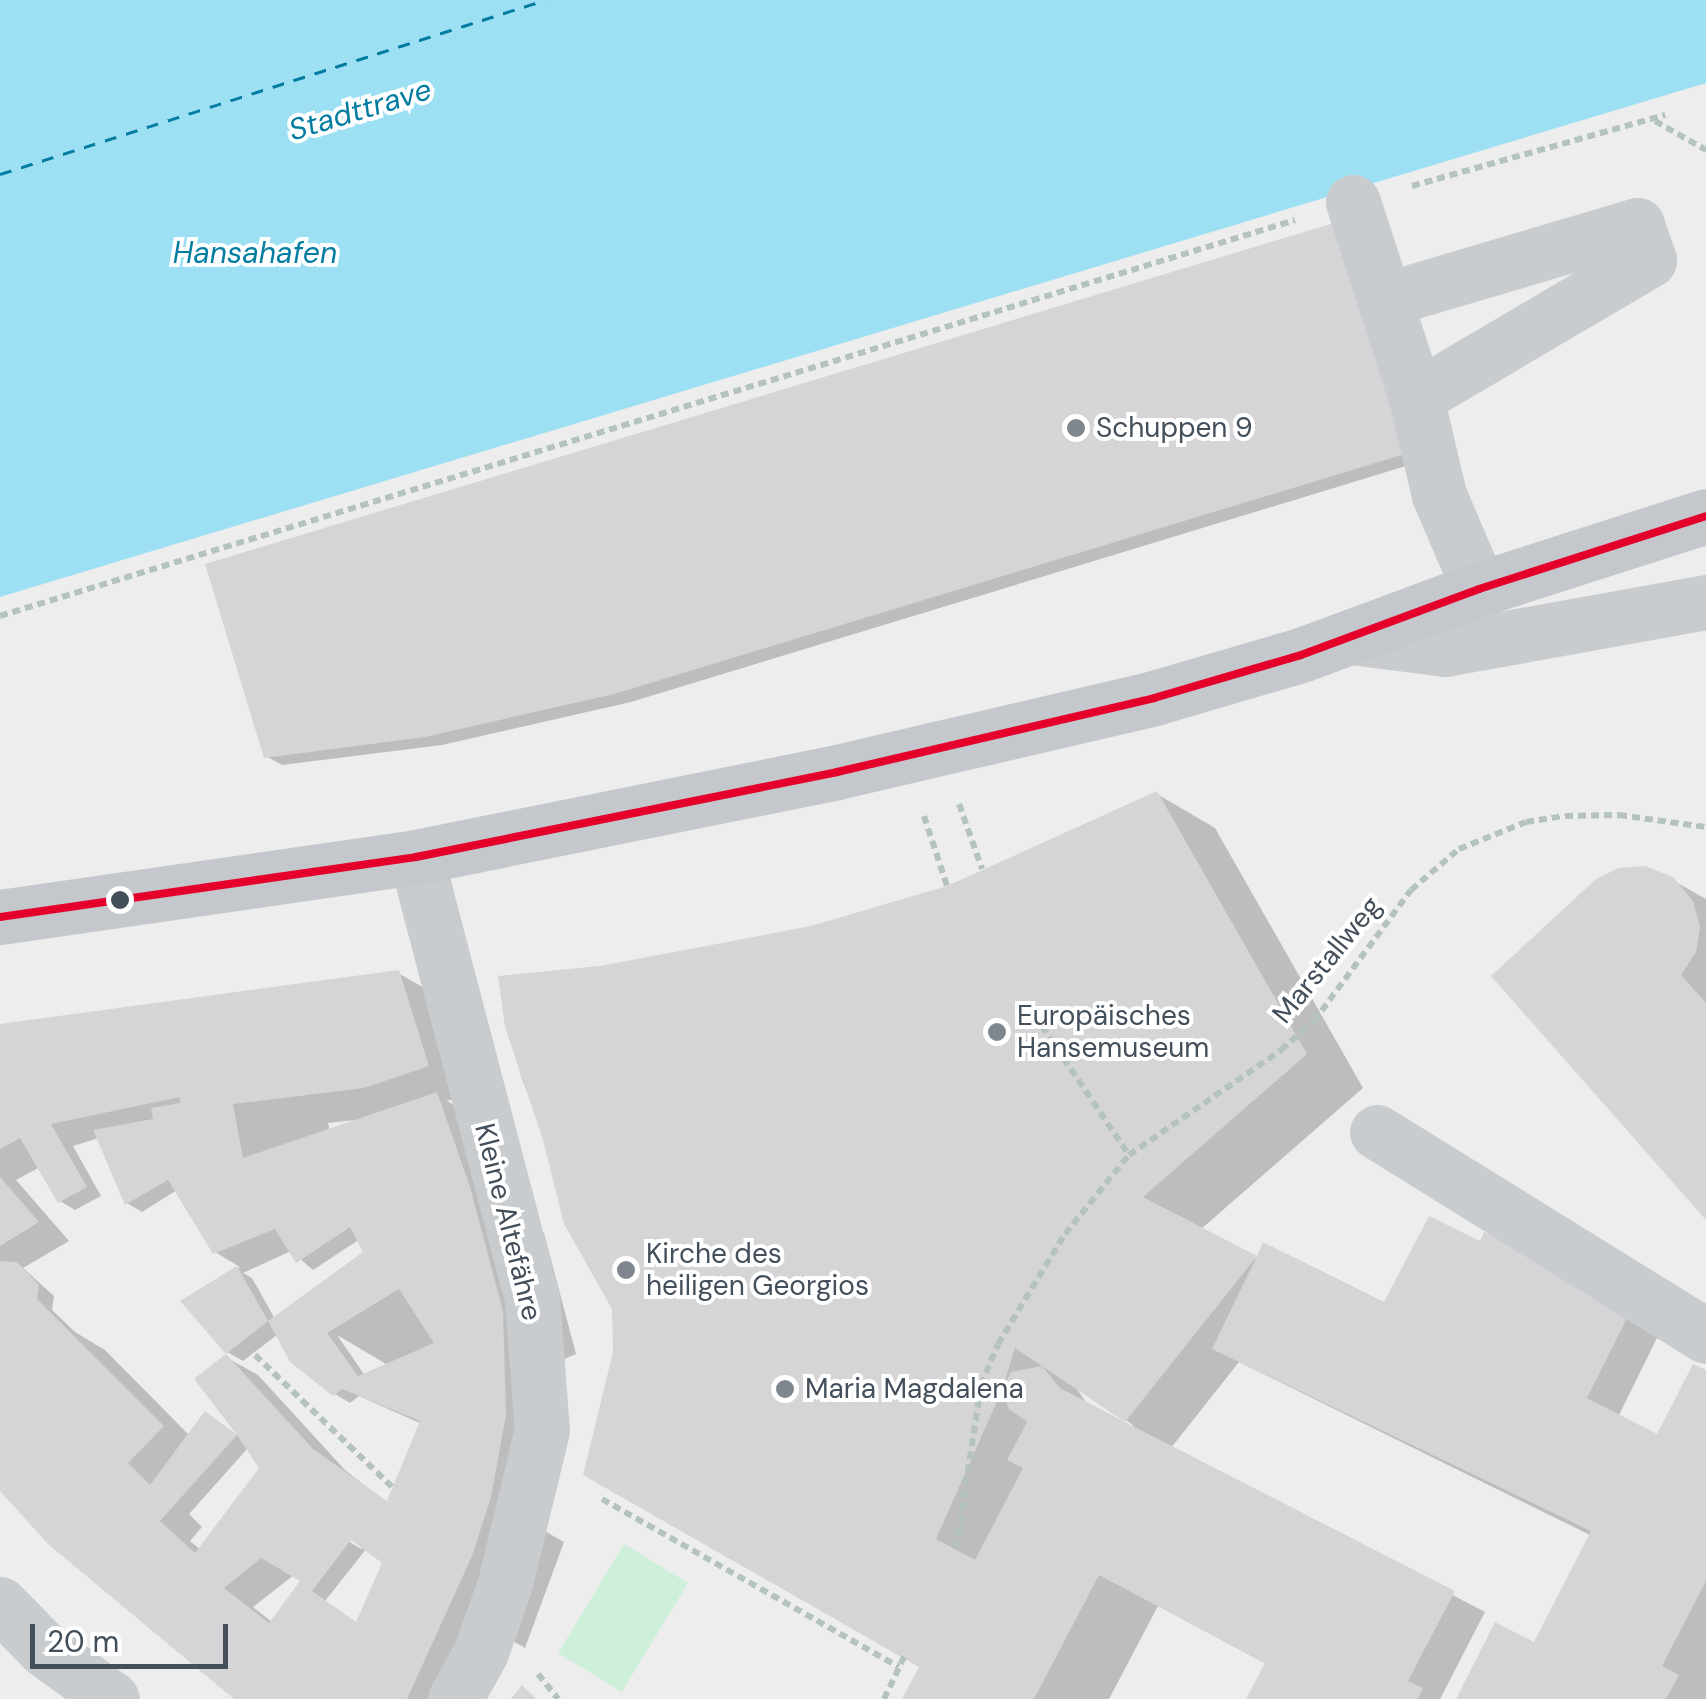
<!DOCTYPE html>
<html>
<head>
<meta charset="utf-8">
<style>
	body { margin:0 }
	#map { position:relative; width:1706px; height:1699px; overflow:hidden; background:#eeeded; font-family:"DM Sans",sans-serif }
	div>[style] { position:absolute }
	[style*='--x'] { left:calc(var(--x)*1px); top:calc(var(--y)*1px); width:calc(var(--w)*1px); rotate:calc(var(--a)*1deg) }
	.green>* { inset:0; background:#cef0db }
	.water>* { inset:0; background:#9ee0f3 }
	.shadow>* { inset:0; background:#0003 }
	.ferry>* { height:2.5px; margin-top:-1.25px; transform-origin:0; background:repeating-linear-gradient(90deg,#027da1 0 12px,transparent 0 22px) }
	.building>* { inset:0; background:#d5d5d7 }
	.path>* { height:6px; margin-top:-3px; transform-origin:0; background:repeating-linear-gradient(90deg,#b4c3bf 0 8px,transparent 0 13px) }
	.minor>* { height:55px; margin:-27.5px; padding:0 27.5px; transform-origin:27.5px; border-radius:27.5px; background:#c9cccf }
	.major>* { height:55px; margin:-27.5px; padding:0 27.5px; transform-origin:27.5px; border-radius:27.5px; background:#c4c8cd }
	.bus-1>* { height:8px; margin:-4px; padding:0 4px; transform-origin:4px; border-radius:4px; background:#e4002b }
	.dots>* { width:28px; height:28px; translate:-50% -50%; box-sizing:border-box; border:5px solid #fff; border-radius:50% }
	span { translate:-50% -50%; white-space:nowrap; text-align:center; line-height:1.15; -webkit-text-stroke:8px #fff; paint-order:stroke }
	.poi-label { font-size:28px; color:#434f5b }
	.left { translate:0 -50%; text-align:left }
	.street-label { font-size:28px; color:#434f5b }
	.water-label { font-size:30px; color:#027da1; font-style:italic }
	.scale { position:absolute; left:30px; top:1624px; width:198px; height:45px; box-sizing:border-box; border:5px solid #434f5b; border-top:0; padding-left:12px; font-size:30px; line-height:35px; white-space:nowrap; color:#434f5b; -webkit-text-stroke:8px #fff; paint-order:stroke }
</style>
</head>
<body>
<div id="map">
	<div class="green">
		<i style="clip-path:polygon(624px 1544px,688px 1583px,622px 1692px,558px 1653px)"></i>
	</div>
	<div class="water">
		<i style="clip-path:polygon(0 0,1706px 0,1706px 83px,0 597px)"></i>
	</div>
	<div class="shadow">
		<i style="clip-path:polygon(1349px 235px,1419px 462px,631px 702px,442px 745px,282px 765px,266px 756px)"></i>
		<i style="clip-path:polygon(evenodd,1157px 794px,1215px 828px,1363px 1088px,1200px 1230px,1258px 1260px,1386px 1305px,1430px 1220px,1660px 1332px,1618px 1417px,1670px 1443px,1706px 1373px,1706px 1699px,1459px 1699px,1535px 1645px,1592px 1536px,1239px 1362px,1171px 1448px,1485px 1612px,1440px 1699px,1252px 1699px,1270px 1666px,1158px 1606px,1109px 1699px,904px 1699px,922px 1666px,614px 1308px,523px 1082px,507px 1026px,601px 968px,812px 929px,948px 889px,1157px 794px,1073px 1384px,1133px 1425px,1131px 1428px,1089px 1406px,1073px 1384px)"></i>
		<i style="clip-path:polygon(1672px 880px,1706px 899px,1706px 1216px,1494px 976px)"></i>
		<i style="clip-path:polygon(evenodd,398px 973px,445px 1000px,473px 1092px,447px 1101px,511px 1138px,501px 1208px,544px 1233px,576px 1354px,535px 1372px,522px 1518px,564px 1542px,525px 1648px,483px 1624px,447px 1699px,242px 1699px,0 1487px,0 1027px,398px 973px,364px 1119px,330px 1133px,328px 1123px,364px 1119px,398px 973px,99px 1138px,127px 1203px,142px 1212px,177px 1190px,215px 1252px,240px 1267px,184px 1302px,227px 1352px,243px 1361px,278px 1334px,335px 1394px,350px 1403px,359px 1396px,422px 1424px,388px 1504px,345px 1470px,258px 1375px,226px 1357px,237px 1434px,190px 1436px,105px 1350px,75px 1332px,52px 1310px,54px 1296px,23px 1268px,69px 1241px,16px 1180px,40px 1167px,60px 1201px,75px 1210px,101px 1196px,73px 1146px,99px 1138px,398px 973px,360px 1239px,371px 1254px,275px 1319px,252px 1278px,243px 1273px,291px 1251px,313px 1270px,360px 1239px,398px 973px,337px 1335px,386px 1364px,366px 1377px,337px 1335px,398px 973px,248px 1448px,262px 1468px,201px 1550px,190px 1541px,202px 1527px,189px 1514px,248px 1448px,398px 973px,322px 1524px,364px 1545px,361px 1549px,322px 1524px,398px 973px,367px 1548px,410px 1582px,357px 1624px,325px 1601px,367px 1548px,398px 973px,294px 1575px,304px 1581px,273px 1623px,253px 1607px,294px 1575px)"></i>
	</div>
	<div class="ferry">
		<i style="--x:0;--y:174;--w:572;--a:-17.71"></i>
	</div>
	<div class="building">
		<i style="clip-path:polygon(1334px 223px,1405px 454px,614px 694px,425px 737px,264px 758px,205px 564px)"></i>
		<i style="clip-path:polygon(evenodd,1157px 791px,1307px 1054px,1143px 1197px,1257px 1256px,1263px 1242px,1384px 1302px,1429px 1216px,1480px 1241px,1484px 1232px,1582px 1278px,1630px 1312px,1587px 1398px,1657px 1434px,1693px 1364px,1706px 1370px,1706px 1581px,1662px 1666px,1679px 1675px,1666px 1699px,1456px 1699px,1495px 1622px,1534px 1642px,1591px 1531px,1212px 1349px,1257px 1256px,1125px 1422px,1042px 1366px,1060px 1388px,1125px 1422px,1455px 1591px,1408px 1681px,1423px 1688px,1418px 1699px,1246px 1699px,1265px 1663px,1099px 1575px,1034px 1699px,902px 1699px,919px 1667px,583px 1475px,613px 1352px,612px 1309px,564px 1224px,543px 1140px,505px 1027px,498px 976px,600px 966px,811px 926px,947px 886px,1157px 791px,1015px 1348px,1042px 1366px,1011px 1372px,1002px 1390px,1015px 1348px,1157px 791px,1002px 1390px,1009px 1409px,1027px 1422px,1007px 1460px,1023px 1468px,975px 1560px,936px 1539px,1002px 1390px)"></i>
		<i style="clip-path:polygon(1645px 866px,1673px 877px,1693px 901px,1700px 927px,1696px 952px,1681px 975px,1706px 1003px,1706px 1220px,1491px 976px,1595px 880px,1618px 868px)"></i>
		<i style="clip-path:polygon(evenodd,399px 970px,429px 1066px,364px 1088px,233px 1104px,243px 1158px,437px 1092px,470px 1187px,503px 1311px,506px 1415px,491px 1497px,472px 1556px,407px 1699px,234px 1699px,48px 1544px,0 1491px,0 1261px,17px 1262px,39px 1285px,37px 1299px,164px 1426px,128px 1463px,150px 1485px,205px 1411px,237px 1435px,194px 1379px,226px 1354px,313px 1449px,387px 1501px,420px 1421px,342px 1389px,333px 1396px,290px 1362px,268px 1321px,363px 1252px,350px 1227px,296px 1263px,275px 1229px,213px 1254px,168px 1180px,125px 1205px,93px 1130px,153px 1119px,151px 1108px,180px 1103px,180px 1097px,51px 1124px,87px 1187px,58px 1203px,20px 1138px,0 1149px,0 1024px,399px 970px,399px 1289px,434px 1343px,358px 1376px,327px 1333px,399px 1289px,399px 970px,237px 1435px,259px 1468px,195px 1553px,160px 1521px,237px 1435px,399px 970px,351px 1540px,382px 1563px,356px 1622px,312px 1591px,351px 1540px,399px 970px,261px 1558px,300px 1581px,269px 1623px,224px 1588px,261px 1558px)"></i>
		<i style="clip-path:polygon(0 1177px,39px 1222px,0 1246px)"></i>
		<i style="clip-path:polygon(237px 1266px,268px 1321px,226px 1354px,180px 1301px)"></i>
		<i style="clip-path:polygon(522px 1685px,536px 1699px,511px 1699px)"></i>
	</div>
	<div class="path">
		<i style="--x:1655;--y:121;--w:59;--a:29.6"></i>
		<i style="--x:1412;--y:186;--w:263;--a:-15.7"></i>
		<i style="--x:0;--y:616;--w:1354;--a:-17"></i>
		<i style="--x:959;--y:804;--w:69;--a:70.5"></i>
		<i style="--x:924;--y:816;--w:74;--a:71.8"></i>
		<i style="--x:1042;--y:1026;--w:156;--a:56"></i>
		<i style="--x:255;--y:1355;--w:190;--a:43.9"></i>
		<i style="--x:602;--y:1499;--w:341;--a:29.5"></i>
		<i style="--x:956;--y:1549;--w:166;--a:-81.3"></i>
		<i style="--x:981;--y:1385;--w:44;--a:-67.5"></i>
		<i style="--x:998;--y:1344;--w:129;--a:-58.7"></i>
		<i style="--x:1065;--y:1234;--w:102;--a:-51"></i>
		<i style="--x:1129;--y:1155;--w:185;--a:-34.6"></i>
		<i style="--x:1281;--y:1050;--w:44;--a:-41.3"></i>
		<i style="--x:1314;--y:1021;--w:163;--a:-53.5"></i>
		<i style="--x:1411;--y:890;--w:63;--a:-40.5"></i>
		<i style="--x:1459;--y:849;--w:72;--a:-21.9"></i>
		<i style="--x:1526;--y:822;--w:39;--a:-9"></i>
		<i style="--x:1565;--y:816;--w:54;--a:-1.1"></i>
		<i style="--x:1619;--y:815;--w:88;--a:7.9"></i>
		<i style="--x:538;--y:1674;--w:32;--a:51"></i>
		<i style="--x:884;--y:1699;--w:47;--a:-64.5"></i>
	</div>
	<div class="minor">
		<i style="--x:1353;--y:202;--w:205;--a:72.1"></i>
		<i style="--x:1416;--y:397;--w:101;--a:76.8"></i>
		<i style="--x:1439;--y:495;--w:102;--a:66.9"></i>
		<i style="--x:1384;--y:300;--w:264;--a:-16.5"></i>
		<i style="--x:1637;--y:225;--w:37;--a:71"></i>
		<i style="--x:1649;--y:260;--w:270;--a:149.5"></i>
		<i style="--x:1351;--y:637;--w:95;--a:7.3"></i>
		<i style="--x:1445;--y:649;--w:265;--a:-10.2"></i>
		<i style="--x:416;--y:857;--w:456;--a:75.3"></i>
		<i style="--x:532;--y:1298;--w:132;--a:85.7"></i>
		<i style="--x:542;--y:1430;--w:157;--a:103.6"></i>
		<i style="--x:505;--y:1583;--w:73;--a:109.2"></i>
		<i style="--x:481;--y:1652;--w:54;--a:119"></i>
		<i style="--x:1377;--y:1132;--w:387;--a:31.8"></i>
		<i style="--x:0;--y:1604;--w:63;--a:45.6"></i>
		<i style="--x:44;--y:1649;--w:84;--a:36.3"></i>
	</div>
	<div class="major">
		<i style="--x:0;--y:917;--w:420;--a:-8.2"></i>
		<i style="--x:416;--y:857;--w:429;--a:-11.4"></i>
		<i style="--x:837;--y:772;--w:326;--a:-13.1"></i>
		<i style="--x:1154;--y:698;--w:153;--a:-16.3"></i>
		<i style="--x:1301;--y:655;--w:190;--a:-20.3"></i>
		<i style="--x:1479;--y:589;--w:238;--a:-17.8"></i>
	</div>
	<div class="bus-1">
		<i style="--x:0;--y:917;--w:420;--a:-8.2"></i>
		<i style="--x:416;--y:857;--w:429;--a:-11.4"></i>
		<i style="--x:837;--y:772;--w:326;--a:-13.1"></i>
		<i style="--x:1154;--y:698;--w:153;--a:-16.3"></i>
		<i style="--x:1301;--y:655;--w:190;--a:-20.3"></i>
		<i style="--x:1479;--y:589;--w:238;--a:-17.8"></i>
	</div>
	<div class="dots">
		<i style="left:1076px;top:428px;background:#7f868e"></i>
		<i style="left:120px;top:900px;background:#434f5b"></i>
		<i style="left:997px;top:1032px;background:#7f868e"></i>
		<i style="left:626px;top:1270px;background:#7f868e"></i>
		<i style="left:785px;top:1389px;background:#7f868e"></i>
	</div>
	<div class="poi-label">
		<span class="left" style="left:1096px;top:428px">Schuppen 9</span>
		<span class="left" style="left:1017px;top:1032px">Europäisches<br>Hansemuseum</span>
		<span class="left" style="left:646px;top:1270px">Kirche des<br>heiligen Georgios</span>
		<span class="left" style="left:805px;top:1389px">Maria Magdalena</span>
	</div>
	<div class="street-label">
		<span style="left:1327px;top:960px;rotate:-51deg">Marstallweg</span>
		<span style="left:508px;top:1222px;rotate:76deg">Kleine Altefähre</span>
	</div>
	<div class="water-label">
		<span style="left:360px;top:110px;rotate:-17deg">Stadttrave</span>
		<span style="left:255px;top:253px">Hansahafen</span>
	</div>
	<div class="scale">20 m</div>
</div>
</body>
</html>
